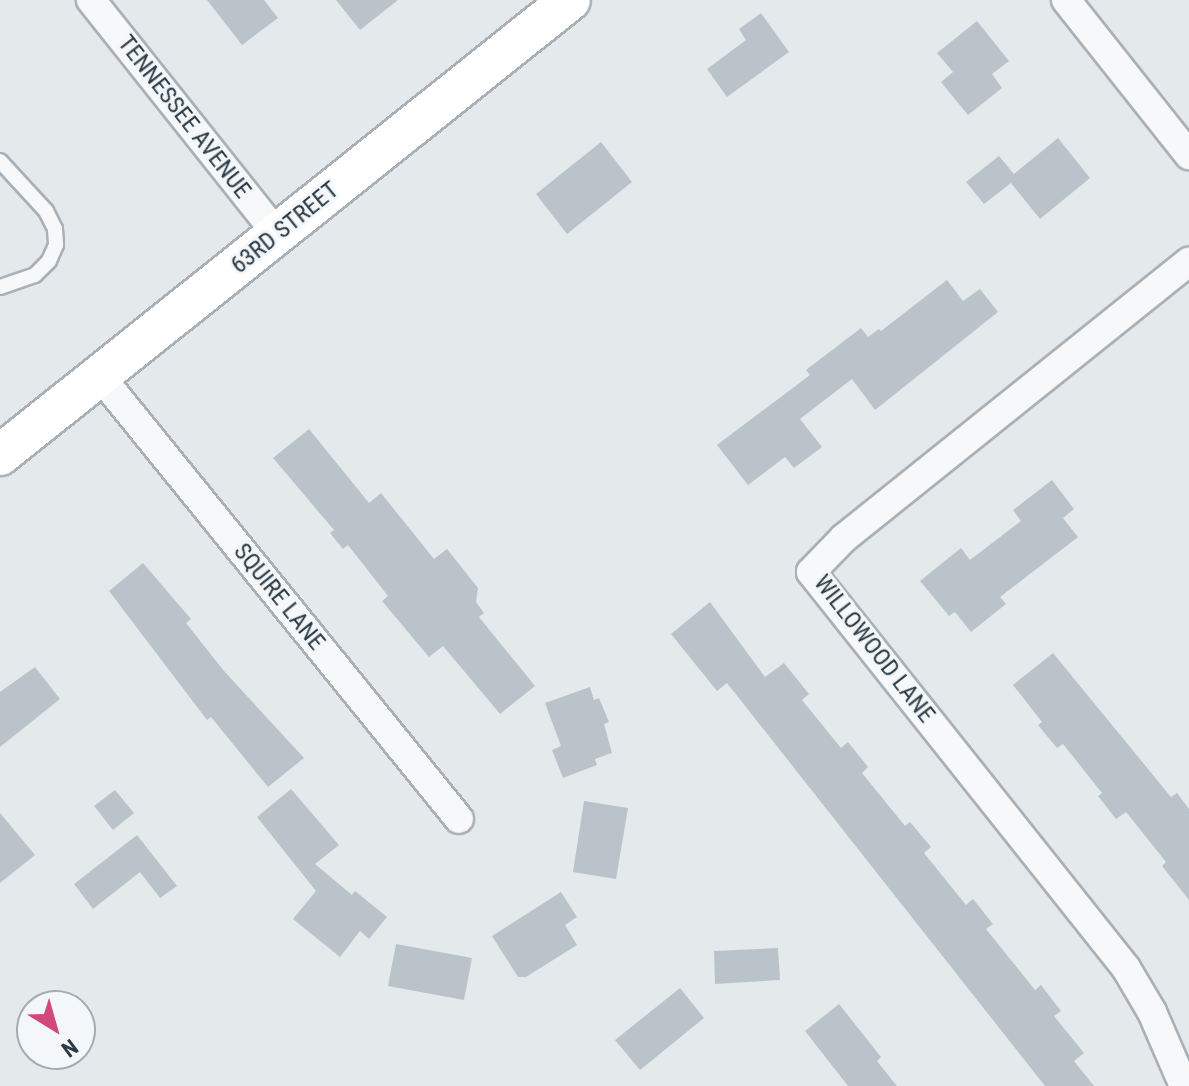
<!DOCTYPE html>
<html>
<head>
<meta charset="utf-8">
<style>
	body { margin:0 }
	#map { position:relative; width:1189px; height:1086px; overflow:hidden; background:#e4e9ec; font-family:"Roboto Condensed",sans-serif }
	div>[style] { position:absolute }
	[style*='--x'] { left:calc(var(--x)*1px); top:calc(var(--y)*1px); width:calc(var(--w)*1px); rotate:calc(var(--a)*1deg) }
	.building>* { inset:0; background:#bbc3ca }
	.roads { filter:drop-shadow(2px 0 #a9b1b7) drop-shadow(-2px 0 #a9b1b7) drop-shadow(0 2px #a9b1b7) drop-shadow(0 -2px #a9b1b7) }
	.lane>* { height:14px; margin:-7px; padding:0 7px; transform-origin:7px; border-radius:7px; background:#f7f8fa }
	.street>* { height:28px; margin:-14px; padding:0 14px; transform-origin:14px; border-radius:14px; background:#f7f8fa }
	.secondary>* { height:40px; margin:-20px; padding:0 20px; transform-origin:20px; border-radius:20px; background:#fff }
	span { translate:-50% -50%; white-space:nowrap; text-align:center; line-height:1.15; -webkit-text-stroke:6px #f4f7f9; paint-order:stroke }
	.street-label { font-size:24px; color:#2b3a45 }
	.north { position:absolute; left:16px; top:990px; width:80px; height:80px; box-sizing:border-box; background:#f4f7f9; border:2px solid #a4abb1; border-radius:50%; rotate:143deg; font-size:22px; font-weight:700; line-height:32px; text-align:center; color:#2b3a45 }
	.north::after { content:''; display:block; margin:auto; width:28px; height:36px; background:#d24878; clip-path:polygon(50% 0,100% 100%,50% 72%,0 100%) }
</style>
</head>
<body>
<div id="map">
	<div class="building">
		<i style="clip-path:polygon(207px 0,264px 0,278px 18px,242px 45px)"></i>
		<i style="clip-path:polygon(336px 0,398px 0,360px 30px)"></i>
		<i style="clip-path:polygon(761px 13px,789px 52px,727px 97px,707px 69px,746px 40px,739px 29px)"></i>
		<i style="clip-path:polygon(977px 21px,1009px 61px,992px 74px,1002px 88px,968px 115px,941px 82px,953px 72px,937px 53px)"></i>
		<i style="clip-path:polygon(1058px 138px,1090px 178px,1040px 219px,1011px 183px,984px 204px,966px 182px,999px 156px,1014px 174px)"></i>
		<i style="clip-path:polygon(601px 142px,632px 182px,567px 234px,536px 194px)"></i>
		<i style="clip-path:polygon(947px 280px,963px 301px,980px 289px,998px 312px,875px 410px,852px 379px,800px 419px,822px 447px,794px 468px,785px 457px,748px 485px,717px 445px,810px 375px,806px 370px,861px 328px,868px 337px,879px 329px,881px 331px)"></i>
		<i style="clip-path:polygon(309px 429px,369px 503px,381px 493px,434px 559px,447px 549px,478px 588px,476px 602px,484px 613px,479px 617px,535px 686px,500px 714px,443px 646px,429px 657px,382px 601px,388px 596px,348px 545px,343px 549px,330px 533px,334px 530px,273px 458px)"></i>
		<i style="clip-path:polygon(1052px 480px,1074px 509px,1063px 518px,1078px 537px,1000px 597px,1006px 604px,971px 632px,955px 612px,949px 616px,920px 581px,961px 548px,970px 560px,1021px 521px,1013px 510px)"></i>
		<i style="clip-path:polygon(143px 563px,191px 619px,186px 623px,224px 671px,304px 758px,268px 787px,211px 717px,207px 720px,109px 591px)"></i>
		<i style="clip-path:polygon(710px 602px,765px 677px,784px 663px,809px 694px,802px 700px,841px 748px,848px 742px,868px 767px,862px 773px,905px 826px,910px 822px,931px 847px,924px 853px,966px 905px,973px 899px,993px 924px,986px 929px,1035px 990px,1041px 985px,1061px 1011px,1054px 1016px,1084px 1053px,1074px 1061px,1094px 1086px,1045px 1086px,727px 683px,717px 691px,671px 634px)"></i>
		<i style="clip-path:polygon(1053px 653px,1171px 797px,1177px 793px,1189px 809px,1189px 900px,1162px 866px,1166px 862px,1126px 812px,1116px 819px,1098px 796px,1102px 793px,1063px 744px,1057px 748px,1038px 725px,1042px 722px,1013px 685px)"></i>
		<i style="clip-path:polygon(35px 667px,60px 699px,0 747px,0 692px)"></i>
		<i style="clip-path:polygon(590px 687px,594px 700px,599px 698px,609px 722px,604px 724px,612px 753px,595px 759px,597px 765px,563px 778px,552px 750px,561px 746px,545px 703px)"></i>
		<i style="clip-path:polygon(291px 789px,339px 845px,315px 864px,352px 895px,355px 891px,387px 917px,369px 939px,360px 931px,340px 957px,293px 919px,316px 891px,257px 817px)"></i>
		<i style="clip-path:polygon(115px 790px,134px 813px,113px 830px,94px 806px)"></i>
		<i style="clip-path:polygon(584px 801px,628px 808px,616px 879px,573px 872px)"></i>
		<i style="clip-path:polygon(0 813px,35px 855px,0 883px)"></i>
		<i style="clip-path:polygon(137px 835px,177px 886px,160px 898px,140px 872px,93px 909px,74px 884px)"></i>
		<i style="clip-path:polygon(561px 892px,577px 917px,565px 925px,577px 945px,526px 977px,518px 977px,492px 936px)"></i>
		<i style="clip-path:polygon(396px 944px,472px 958px,464px 1000px,388px 986px)"></i>
		<i style="clip-path:polygon(778px 948px,780px 980px,715px 984px,714px 951px)"></i>
		<i style="clip-path:polygon(680px 988px,704px 1018px,640px 1070px,615px 1040px)"></i>
		<i style="clip-path:polygon(839px 1004px,881px 1057px,877px 1061px,897px 1086px,848px 1086px,805px 1031px)"></i>
	</div>
	<div class="roads">
		<div class="lane">
			<i style="--x:0;--y:161;--w:68;--a:47.4"></i>
			<i style="--x:46;--y:211;--w:20;--a:63"></i>
			<i style="--x:55;--y:229;--w:16;--a:86"></i>
			<i style="--x:56;--y:245;--w:17;--a:114"></i>
			<i style="--x:49;--y:261;--w:20;--a:135"></i>
			<i style="--x:35;--y:275;--w:37;--a:161"></i>
		</div>
		<div class="street">
			<i style="--x:91;--y:0;--w:299;--a:51.5"></i>
			<i style="--x:1066;--y:0;--w:198;--a:51.6"></i>
			<i style="--x:100;--y:376;--w:570;--a:50.98"></i>
			<i style="--x:1184;--y:1086;--w:81;--a:-113.4"></i>
			<i style="--x:1152;--y:1012;--w:51;--a:-120.6"></i>
			<i style="--x:1126;--y:968;--w:506;--a:-128.5"></i>
			<i style="--x:811;--y:572;--w:47;--a:-45.9"></i>
			<i style="--x:844;--y:538;--w:442;--a:-38.7"></i>
		</div>
		<div class="secondary">
			<i style="--x:0;--y:455;--w:729;--a:-38.6"></i>
		</div>
	</div>
	<div class="street-label">
		<span style="left:184px;top:117px;rotate:52deg">TENNESSEE AVENUE</span>
		<span style="left:285px;top:228px;rotate:-39deg">63RD STREET</span>
		<span style="left:279px;top:597px;rotate:51deg">SQUIRE LANE</span>
		<span style="left:874px;top:649px;rotate:52deg">WILLOWOOD LANE</span>
	</div>
	<div class="north">N</div>
</div>
</body>
</html>
